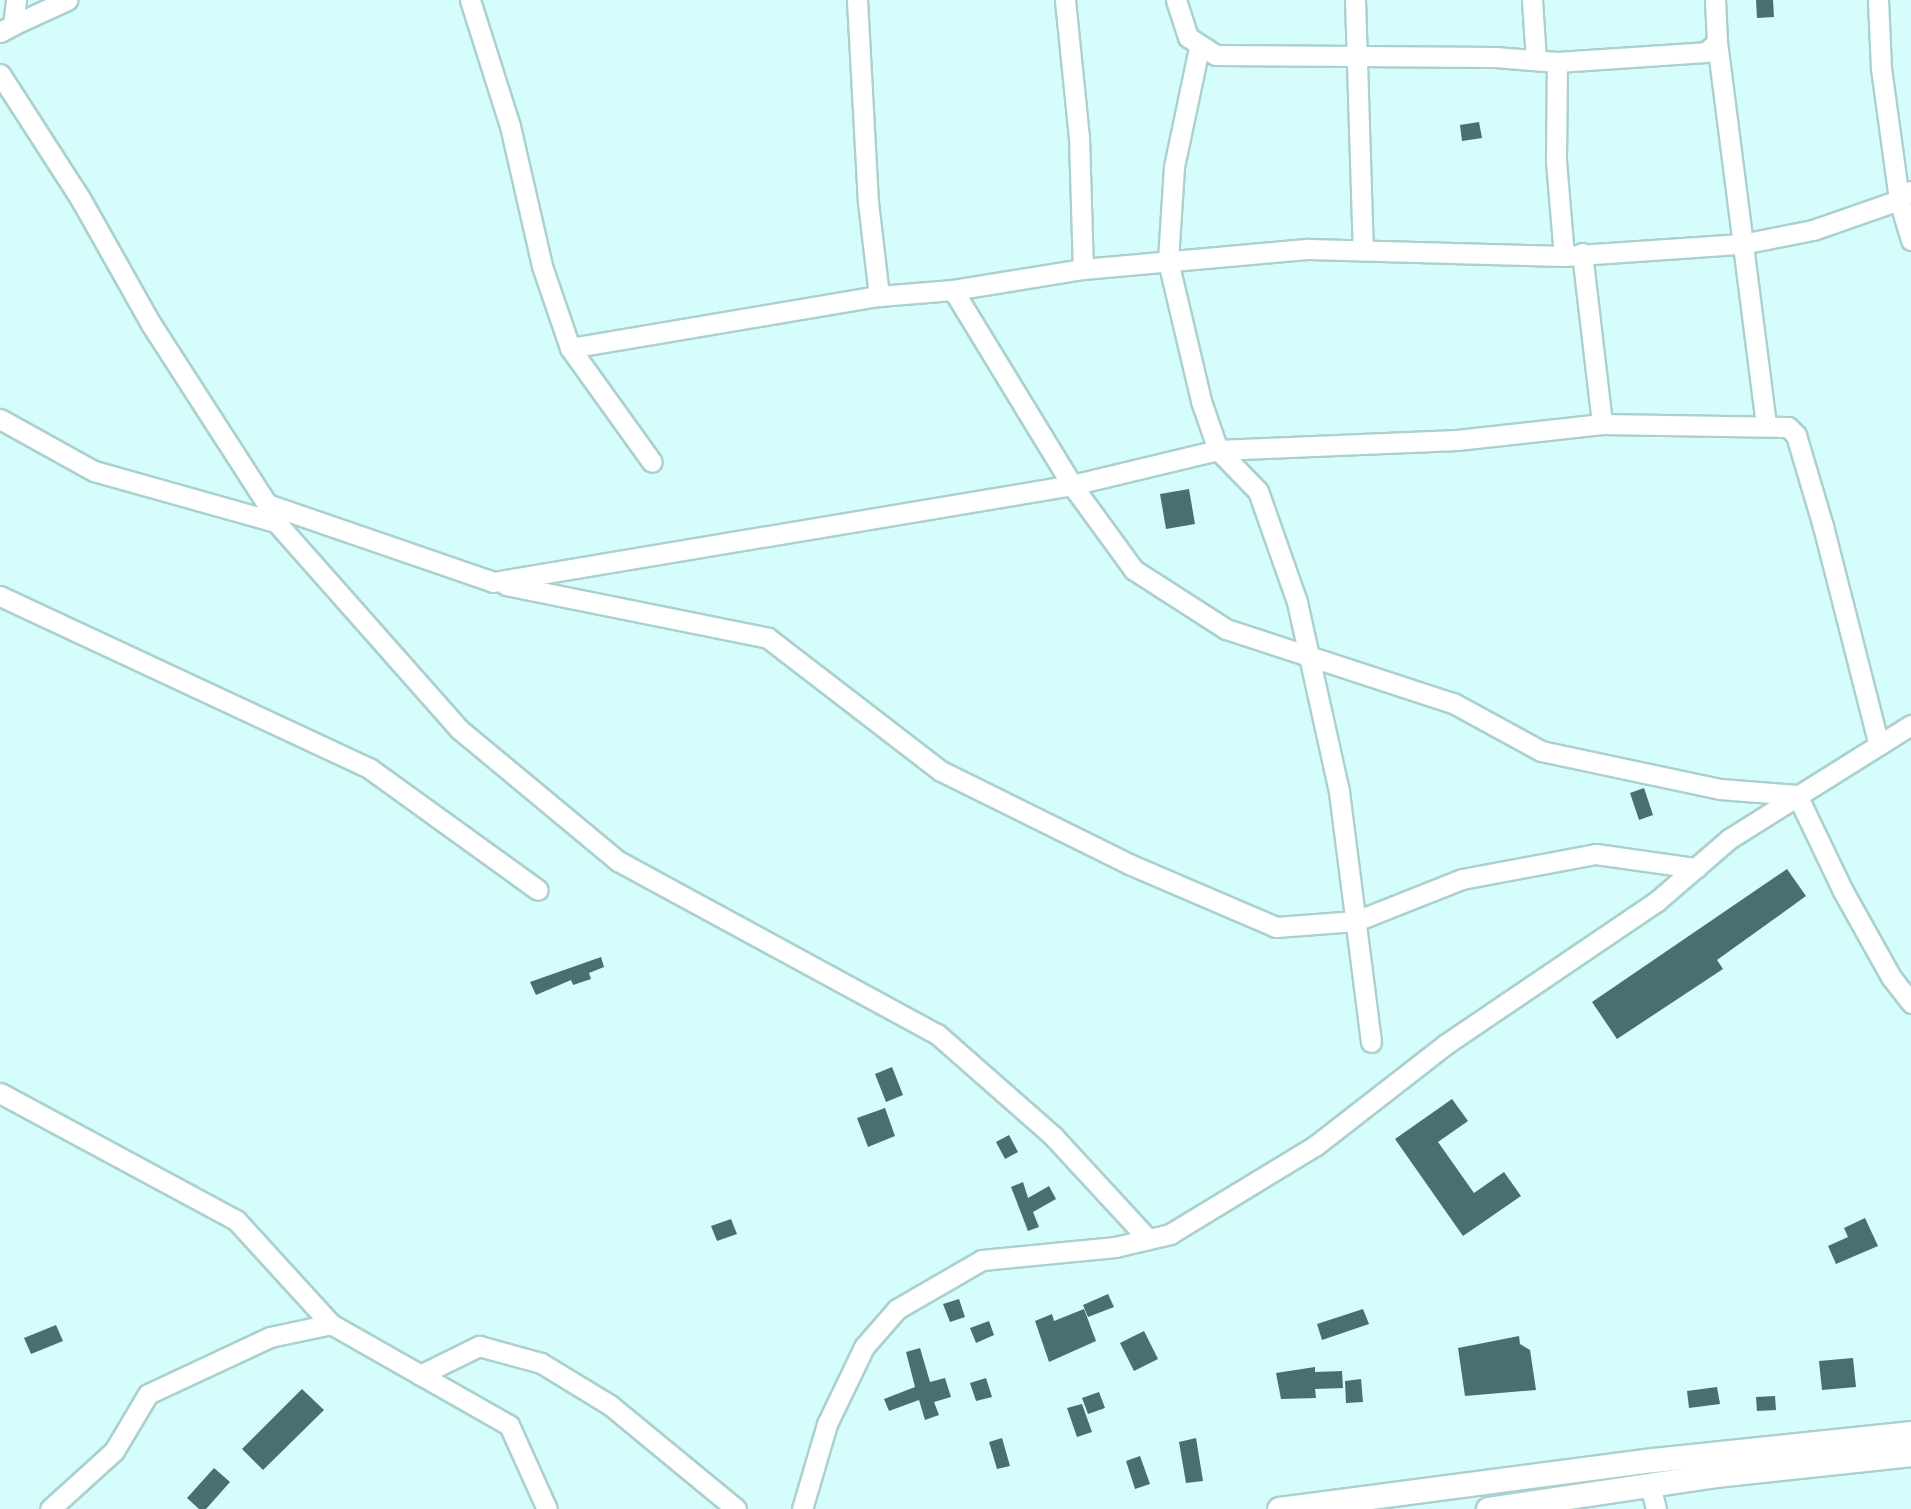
<!DOCTYPE html>
<html>
<head>
<meta charset="utf-8">
<style>
	body { margin:0 }
	#map { position:relative; width:1911px; height:1509px; overflow:hidden; background:#d5fdfc; font-family:"IBM Plex Serif",serif }
	div>[style] { position:absolute }
	[style*='--x'] { left:calc(var(--x)*1px); top:calc(var(--y)*1px); width:calc(var(--w)*1px); rotate:calc(var(--a)*1deg) }
	.building>* { inset:0; background:#4b6f6f }
	.roads { filter:drop-shadow(2px 0 #aad1d0) drop-shadow(-2px 0 #aad1d0) drop-shadow(0 2px #aad1d0) drop-shadow(0 -2px #aad1d0) }
	.minor>* { height:19px; margin:-9.5px; padding:0 9.5px; transform-origin:9.5px; border-radius:9.5px; background:#fff }
	.tertiary>* { height:23px; margin:-11.5px; padding:0 11.5px; transform-origin:11.5px; border-radius:11.5px; background:#fff }
	span { translate:-50% -50%; white-space:nowrap; text-align:center; line-height:1.15; -webkit-text-stroke:7px #fff; paint-order:stroke }
</style>
</head>
<body>
<div id="map">
	<div class="building">
		<i style="clip-path:polygon(1756px 0,1773px 0,1774px 17px,1757px 18px)"></i>
		<i style="clip-path:polygon(1479px 122px,1482px 138px,1462px 141px,1460px 125px)"></i>
		<i style="clip-path:polygon(1189px 489px,1195px 524px,1166px 529px,1160px 494px)"></i>
		<i style="clip-path:polygon(1644px 788px,1653px 815px,1639px 820px,1630px 793px)"></i>
		<i style="clip-path:polygon(1787px 869px,1806px 896px,1717px 960px,1723px 969px,1617px 1039px,1592px 1002px)"></i>
		<i style="clip-path:polygon(601px 957px,604px 967px,589px 973px,591px 979px,573px 985px,571px 980px,536px 995px,530px 982px)"></i>
		<i style="clip-path:polygon(892px 1067px,903px 1095px,886px 1102px,875px 1074px)"></i>
		<i style="clip-path:polygon(1452px 1099px,1468px 1121px,1438px 1142px,1474px 1193px,1504px 1172px,1521px 1196px,1463px 1236px,1395px 1139px)"></i>
		<i style="clip-path:polygon(885px 1108px,895px 1136px,868px 1147px,857px 1118px)"></i>
		<i style="clip-path:polygon(1009px 1135px,1018px 1152px,1005px 1159px,996px 1142px)"></i>
		<i style="clip-path:polygon(1023px 1182px,1028px 1198px,1049px 1186px,1056px 1199px,1033px 1212px,1039px 1227px,1028px 1231px,1011px 1187px)"></i>
		<i style="clip-path:polygon(1865px 1218px,1878px 1246px,1836px 1264px,1828px 1246px,1848px 1237px,1844px 1228px)"></i>
		<i style="clip-path:polygon(731px 1219px,737px 1234px,717px 1241px,711px 1226px)"></i>
		<i style="clip-path:polygon(1108px 1294px,1114px 1307px,1088px 1317px,1083px 1305px)"></i>
		<i style="clip-path:polygon(959px 1299px,965px 1317px,950px 1322px,943px 1304px)"></i>
		<i style="clip-path:polygon(1084px 1309px,1096px 1341px,1049px 1362px,1035px 1321px,1052px 1314px,1054px 1321px)"></i>
		<i style="clip-path:polygon(1363px 1309px,1369px 1324px,1322px 1340px,1317px 1324px)"></i>
		<i style="clip-path:polygon(989px 1321px,994px 1335px,976px 1343px,970px 1328px)"></i>
		<i style="clip-path:polygon(56px 1325px,63px 1341px,31px 1354px,24px 1338px)"></i>
		<i style="clip-path:polygon(1144px 1331px,1158px 1359px,1134px 1371px,1120px 1343px)"></i>
		<i style="clip-path:polygon(1519px 1336px,1520px 1344px,1530px 1350px,1536px 1390px,1465px 1396px,1458px 1348px)"></i>
		<i style="clip-path:polygon(920px 1348px,930px 1382px,945px 1378px,951px 1397px,934px 1402px,939px 1415px,925px 1420px,919px 1400px,889px 1411px,884px 1399px,915px 1387px,906px 1352px)"></i>
		<i style="clip-path:polygon(1853px 1358px,1856px 1387px,1822px 1390px,1819px 1361px)"></i>
		<i style="clip-path:polygon(1315px 1367px,1315px 1372px,1342px 1371px,1343px 1388px,1315px 1389px,1316px 1398px,1281px 1399px,1276px 1373px)"></i>
		<i style="clip-path:polygon(986px 1378px,992px 1397px,976px 1401px,970px 1383px)"></i>
		<i style="clip-path:polygon(1361px 1379px,1363px 1402px,1346px 1403px,1345px 1381px)"></i>
		<i style="clip-path:polygon(1717px 1387px,1720px 1404px,1689px 1408px,1687px 1391px)"></i>
		<i style="clip-path:polygon(302px 1389px,324px 1410px,263px 1470px,242px 1449px)"></i>
		<i style="clip-path:polygon(1099px 1392px,1105px 1408px,1088px 1414px,1082px 1398px)"></i>
		<i style="clip-path:polygon(1775px 1396px,1776px 1410px,1757px 1411px,1756px 1397px)"></i>
		<i style="clip-path:polygon(1082px 1404px,1092px 1432px,1077px 1437px,1067px 1408px)"></i>
		<i style="clip-path:polygon(1002px 1438px,1010px 1466px,997px 1469px,989px 1442px)"></i>
		<i style="clip-path:polygon(1196px 1438px,1203px 1481px,1186px 1483px,1179px 1442px)"></i>
		<i style="clip-path:polygon(1140px 1456px,1150px 1484px,1135px 1489px,1126px 1461px)"></i>
		<i style="clip-path:polygon(214px 1468px,230px 1482px,206px 1509px,199px 1509px,187px 1498px)"></i>
	</div>
	<div class="roads">
		<div class="minor">
			<i style="--x:470;--y:0;--w:132;--a:72.4"></i>
			<i style="--x:510;--y:126;--w:144;--a:77.1"></i>
			<i style="--x:542;--y:266;--w:87;--a:71.1"></i>
			<i style="--x:570;--y:348;--w:140;--a:54.3"></i>
			<i style="--x:857;--y:0;--w:202;--a:86.9"></i>
			<i style="--x:868;--y:202;--w:95;--a:83.3"></i>
			<i style="--x:1065;--y:0;--w:138;--a:84.2"></i>
			<i style="--x:1079;--y:137;--w:132;--a:88.3"></i>
			<i style="--x:1176;--y:0;--w:39;--a:72"></i>
			<i style="--x:1188;--y:37;--w:33;--a:33"></i>
			<i style="--x:1216;--y:55;--w:279;--a:0.4"></i>
			<i style="--x:1495;--y:57;--w:62;--a:4.6"></i>
			<i style="--x:1557;--y:62;--w:149;--a:-3.8"></i>
			<i style="--x:1706;--y:52;--w:15;--a:-42"></i>
			<i style="--x:1717;--y:42;--w:42;--a:-92.7"></i>
			<i style="--x:1355;--y:0;--w:249;--a:88.2"></i>
			<i style="--x:1532;--y:0;--w:60;--a:86.2"></i>
			<i style="--x:1878;--y:0;--w:68;--a:87.5"></i>
			<i style="--x:1881;--y:68;--w:133;--a:82.2"></i>
			<i style="--x:1899;--y:200;--w:42;--a:73.3"></i>
			<i style="--x:13;--y:25;--w:60;--a:-24.8"></i>
			<i style="--x:0;--y:32;--w:15;--a:-28"></i>
			<i style="--x:13;--y:25;--w:25;--a:-83"></i>
			<i style="--x:1717;--y:42;--w:384;--a:82.7"></i>
			<i style="--x:1199;--y:48;--w:122;--a:101.9"></i>
			<i style="--x:1174;--y:167;--w:94;--a:93.7"></i>
			<i style="--x:1168;--y:261;--w:144;--a:76.7"></i>
			<i style="--x:1201;--y:401;--w:52;--a:70.9"></i>
			<i style="--x:1218;--y:450;--w:57;--a:45.7"></i>
			<i style="--x:1258;--y:491;--w:118;--a:70.6"></i>
			<i style="--x:1297;--y:602;--w:195;--a:77.5"></i>
			<i style="--x:1339;--y:792;--w:252;--a:82.7"></i>
			<i style="--x:1557;--y:62;--w:99;--a:90.6"></i>
			<i style="--x:1556;--y:161;--w:95;--a:85.2"></i>
			<i style="--x:0;--y:74;--w:148;--a:57.2"></i>
			<i style="--x:80;--y:198;--w:145;--a:60.6"></i>
			<i style="--x:151;--y:324;--w:214;--a:57.2"></i>
			<i style="--x:1582;--y:253;--w:172;--a:83.3"></i>
			<i style="--x:953;--y:290;--w:228;--a:58.6"></i>
			<i style="--x:1072;--y:485;--w:105;--a:53.9"></i>
			<i style="--x:1134;--y:570;--w:109;--a:32.7"></i>
			<i style="--x:1226;--y:629;--w:239;--a:18.1"></i>
			<i style="--x:1453;--y:703;--w:100;--a:28.6"></i>
			<i style="--x:1541;--y:751;--w:183;--a:12"></i>
			<i style="--x:1720;--y:789;--w:77;--a:4.5"></i>
			<i style="--x:1797;--y:795;--w:106;--a:64.4"></i>
			<i style="--x:1843;--y:891;--w:98;--a:60.8"></i>
			<i style="--x:1891;--y:977;--w:33;--a:52"></i>
			<i style="--x:570;--y:348;--w:313;--a:-9.6"></i>
			<i style="--x:879;--y:296;--w:74;--a:-4.6"></i>
			<i style="--x:953;--y:290;--w:132;--a:-9.2"></i>
			<i style="--x:1083;--y:269;--w:227;--a:-5.1"></i>
			<i style="--x:1309;--y:249;--w:255;--a:1.6"></i>
			<i style="--x:1564;--y:256;--w:178;--a:-3.9"></i>
			<i style="--x:1742;--y:244;--w:72;--a:-11.2"></i>
			<i style="--x:1813;--y:230;--w:91;--a:-19.2"></i>
			<i style="--x:1899;--y:200;--w:15;--a:-37"></i>
			<i style="--x:0;--y:419;--w:107;--a:29"></i>
			<i style="--x:94;--y:471;--w:189;--a:15.7"></i>
			<i style="--x:276;--y:522;--w:20;--a:-117"></i>
			<i style="--x:267;--y:504;--w:239;--a:19"></i>
			<i style="--x:493;--y:582;--w:587;--a:-9.51"></i>
			<i style="--x:1072;--y:485;--w:150;--a:-13.5"></i>
			<i style="--x:1218;--y:450;--w:239;--a:-2.4"></i>
			<i style="--x:1457;--y:440;--w:146;--a:-6.3"></i>
			<i style="--x:1602;--y:424;--w:186;--a:0.9"></i>
			<i style="--x:1788;--y:427;--w:11;--a:45"></i>
			<i style="--x:1796;--y:435;--w:95;--a:73.5"></i>
			<i style="--x:1823;--y:526;--w:226;--a:75.7"></i>
			<i style="--x:276;--y:522;--w:276;--a:48.5"></i>
			<i style="--x:459;--y:729;--w:207;--a:39.7"></i>
			<i style="--x:618;--y:861;--w:363;--a:28.5"></i>
			<i style="--x:937;--y:1034;--w:154;--a:41.3"></i>
			<i style="--x:1053;--y:1136;--w:140;--a:47.3"></i>
			<i style="--x:506;--y:585;--w:267;--a:11.4"></i>
			<i style="--x:768;--y:638;--w:218;--a:37.6"></i>
			<i style="--x:941;--y:771;--w:210;--a:26.3"></i>
			<i style="--x:1129;--y:864;--w:160;--a:23.2"></i>
			<i style="--x:1276;--y:927;--w:80;--a:-4.3"></i>
			<i style="--x:1356;--y:921;--w:114;--a:-21.6"></i>
			<i style="--x:1462;--y:879;--w:136;--a:-10.6"></i>
			<i style="--x:1596;--y:854;--w:101;--a:8"></i>
			<i style="--x:0;--y:596;--w:407;--a:25"></i>
			<i style="--x:369;--y:768;--w:208;--a:35.8"></i>
			<i style="--x:0;--y:1093;--w:268;--a:28.3"></i>
			<i style="--x:236;--y:1220;--w:141;--a:47.6"></i>
			<i style="--x:331;--y:1324;--w:205;--a:29.6"></i>
			<i style="--x:509;--y:1425;--w:92;--a:65.7"></i>
			<i style="--x:420;--y:1375;--w:66;--a:-26.2"></i>
			<i style="--x:479;--y:1346;--w:64;--a:15.3"></i>
			<i style="--x:541;--y:1363;--w:81;--a:31.3"></i>
			<i style="--x:610;--y:1405;--w:163;--a:39.5"></i>
			<i style="--x:1650;--y:1485;--w:25;--a:76"></i>
			<i style="--x:50;--y:1509;--w:86;--a:-42.2"></i>
			<i style="--x:114;--y:1451;--w:66;--a:-59.2"></i>
			<i style="--x:148;--y:1394;--w:135;--a:-25"></i>
			<i style="--x:270;--y:1337;--w:62;--a:-12"></i>
			<i style="--x:802;--y:1509;--w:89;--a:-73.6"></i>
			<i style="--x:827;--y:1424;--w:85;--a:-64.3"></i>
			<i style="--x:864;--y:1347;--w:50;--a:-49"></i>
			<i style="--x:897;--y:1309;--w:98;--a:-30"></i>
			<i style="--x:982;--y:1260;--w:134;--a:-5.6"></i>
			<i style="--x:1115;--y:1247;--w:57;--a:-13.3"></i>
			<i style="--x:1170;--y:1234;--w:170;--a:-31.3"></i>
			<i style="--x:1315;--y:1146;--w:166;--a:-37.9"></i>
			<i style="--x:1446;--y:1044;--w:255;--a:-34.1"></i>
			<i style="--x:1657;--y:901;--w:95;--a:-40.7"></i>
			<i style="--x:1729;--y:839;--w:215;--a:-32.1"></i>
		</div>
		<div class="tertiary">
			<i style="--x:1279;--y:1509;--w:377;--a:-7.5"></i>
			<i style="--x:1653;--y:1460;--w:259;--a:-6"></i>
			<i style="--x:1488;--y:1509;--w:230;--a:-8.5"></i>
			<i style="--x:1715;--y:1475;--w:197;--a:-6.1"></i>
		</div>
	</div>
</div>
</body>
</html>
